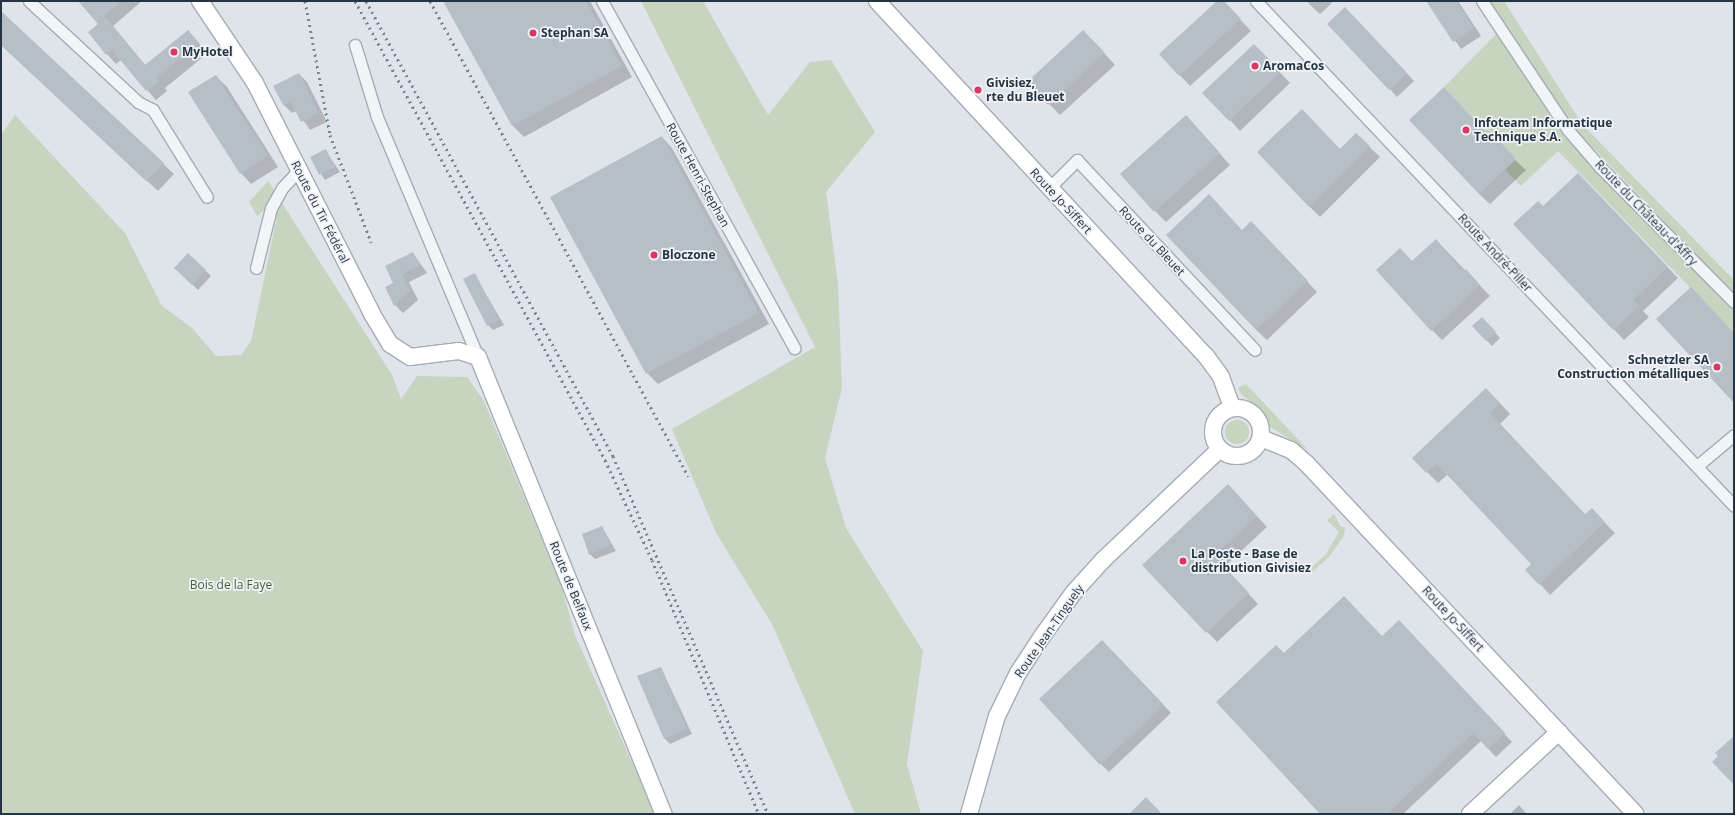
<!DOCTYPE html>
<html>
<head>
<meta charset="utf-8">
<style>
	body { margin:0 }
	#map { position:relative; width:1735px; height:815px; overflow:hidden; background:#dfe4ea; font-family:"Open Sans",sans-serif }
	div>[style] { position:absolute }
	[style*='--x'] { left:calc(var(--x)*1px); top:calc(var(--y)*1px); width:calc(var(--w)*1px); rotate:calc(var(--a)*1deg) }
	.green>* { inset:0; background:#c7d4bf }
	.round { border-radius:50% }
	.shadow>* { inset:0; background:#0003 }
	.building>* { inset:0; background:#b6bec7 }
	.roads { filter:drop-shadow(1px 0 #a4acb4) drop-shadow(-1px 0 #a4acb4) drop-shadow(0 1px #a4acb4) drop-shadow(0 -1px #a4acb4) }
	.street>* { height:11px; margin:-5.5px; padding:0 5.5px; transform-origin:5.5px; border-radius:5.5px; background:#f2f5f7 }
	.secondary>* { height:16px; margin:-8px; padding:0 8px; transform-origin:8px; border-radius:8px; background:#fff }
	.secondary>.ring { margin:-8px; padding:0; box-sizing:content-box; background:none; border:16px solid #fff; border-radius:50% }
	.rail>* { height:3px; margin-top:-1.5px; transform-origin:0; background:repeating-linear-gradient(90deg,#778695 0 2px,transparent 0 6px) }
	.dots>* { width:11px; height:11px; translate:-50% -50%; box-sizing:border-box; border:2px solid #eff3f7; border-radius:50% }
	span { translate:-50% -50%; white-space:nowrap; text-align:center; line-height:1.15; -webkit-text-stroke:3.5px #eff3f7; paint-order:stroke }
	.poi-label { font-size:12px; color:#263442; font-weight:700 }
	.left { translate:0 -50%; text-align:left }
	.right { translate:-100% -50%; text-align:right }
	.street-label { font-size:12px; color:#263442 }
	.park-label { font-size:12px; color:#405f32 }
	.frame { position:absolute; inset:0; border:2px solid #263442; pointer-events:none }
</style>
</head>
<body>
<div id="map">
	<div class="green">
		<i style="clip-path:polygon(641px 1px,703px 1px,768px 115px,810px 62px,831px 60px,875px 132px,826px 192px,838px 284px,842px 388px,825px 458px,846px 528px,923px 651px,907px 764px,921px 814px,855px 814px,772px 624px,716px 533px,672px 429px,815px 347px)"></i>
		<i style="clip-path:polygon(1489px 1px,1504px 1px,1582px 124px,1734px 280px,1734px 294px,1576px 130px)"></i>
		<i style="clip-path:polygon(1496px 34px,1565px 135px,1595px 170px,1734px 309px,1734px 333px,1558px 151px,1521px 186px,1505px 170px,1516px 159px,1495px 137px,1492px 139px,1444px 87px)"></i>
		<i style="clip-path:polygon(15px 115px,125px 233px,162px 306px,191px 327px,216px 356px,241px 355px,251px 341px,277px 217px,266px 209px,257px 216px,249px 202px,268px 181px,392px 375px,401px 399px,417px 376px,467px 377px,484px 401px,562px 588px,575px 635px,655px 814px,1px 814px,1px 135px)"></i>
		<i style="clip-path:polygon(1246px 384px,1309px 451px,1269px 426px,1258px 408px,1240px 393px,1238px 388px)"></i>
		<i class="round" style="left:1225px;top:420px;width:24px;height:24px"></i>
		<i style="clip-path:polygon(1334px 514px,1341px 527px,1345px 527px,1344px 536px,1329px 557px,1312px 572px,1310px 569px,1326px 554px,1339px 532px,1327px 520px)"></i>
	</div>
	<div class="shadow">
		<i style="clip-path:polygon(79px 1px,142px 1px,113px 26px,146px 66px,188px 31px,208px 53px,165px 88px,167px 91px,156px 100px,121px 60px,116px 64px,107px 54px,99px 24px)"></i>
		<i style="clip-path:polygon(444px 1px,590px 1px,632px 77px,524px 137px,513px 126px)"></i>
		<i style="clip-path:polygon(1219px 1px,1223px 1px,1251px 31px,1190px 86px,1160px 54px)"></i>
		<i style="clip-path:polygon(1306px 1px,1334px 1px,1320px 14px)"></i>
		<i style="clip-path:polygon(1427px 1px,1458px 1px,1481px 36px,1461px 49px)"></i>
		<i style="clip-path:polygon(1px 12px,174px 174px,158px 191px,1px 45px)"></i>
		<i style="clip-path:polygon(1353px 16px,1414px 81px,1397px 97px,1390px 89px)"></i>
		<i style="clip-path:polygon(1094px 42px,1115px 65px,1060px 115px,1028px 82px)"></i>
		<i style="clip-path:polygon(1265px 56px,1290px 83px,1240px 131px,1230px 120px)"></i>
		<i style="clip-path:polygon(299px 74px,307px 82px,327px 122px,310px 130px,297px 111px,292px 113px,284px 105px,275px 86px)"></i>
		<i style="clip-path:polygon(216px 76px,227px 87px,278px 167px,251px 184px,241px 173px)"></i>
		<i style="clip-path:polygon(1196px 127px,1230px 165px,1166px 222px,1155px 211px)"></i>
		<i style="clip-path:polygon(1356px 134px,1380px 157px,1320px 217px,1309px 206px)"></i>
		<i style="clip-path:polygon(662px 137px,672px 148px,769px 324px,658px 384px,647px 373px,551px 198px)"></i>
		<i style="clip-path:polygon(1493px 140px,1526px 170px,1490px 204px,1479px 194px)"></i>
		<i style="clip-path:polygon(325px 150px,340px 172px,325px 180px,311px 158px)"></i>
		<i style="clip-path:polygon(1589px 185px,1678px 278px,1643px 311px,1649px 317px,1624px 340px,1515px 224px)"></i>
		<i style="clip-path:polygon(1262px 233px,1317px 292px,1267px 340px,1256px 330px)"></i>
		<i style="clip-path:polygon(1436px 240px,1490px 296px,1442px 340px,1432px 330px,1412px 262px)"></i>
		<i style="clip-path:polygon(413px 253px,427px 273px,409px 282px,418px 300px,403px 313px,395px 305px,395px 283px)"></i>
		<i style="clip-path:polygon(188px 254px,211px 276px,198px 290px,181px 273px)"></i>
		<i style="clip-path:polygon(474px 274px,504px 325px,493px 330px,488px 325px)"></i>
		<i style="clip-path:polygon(1482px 319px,1500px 338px,1492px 346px,1473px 326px)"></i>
		<i style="clip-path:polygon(1497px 400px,1510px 414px,1499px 425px,1585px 515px,1602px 520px,1615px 533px,1550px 595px,1540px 584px,1532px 564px,1448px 474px,1438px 483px,1413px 458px)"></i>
		<i style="clip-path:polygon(1228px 485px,1267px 527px,1224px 567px,1258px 604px,1217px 642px,1144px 565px)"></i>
		<i style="clip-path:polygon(602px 527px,616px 551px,595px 559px,590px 554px)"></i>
		<i style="clip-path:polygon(1407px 629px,1512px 742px,1496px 757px,1481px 741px,1403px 814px,1322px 814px,1284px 654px,1382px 637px)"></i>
		<i style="clip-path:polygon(1110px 649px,1171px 713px,1109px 772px,1101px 764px)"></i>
		<i style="clip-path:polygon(661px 668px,692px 734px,670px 744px,664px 738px)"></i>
		<i style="clip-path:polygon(1519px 805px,1527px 814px,1510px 814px)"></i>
	</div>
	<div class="building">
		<i style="clip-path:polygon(78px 1px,122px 1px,104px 16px,145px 65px,188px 30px,199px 43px,156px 78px,159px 81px,146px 91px,112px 50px,106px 55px,88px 32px,98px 24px)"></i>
		<i style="clip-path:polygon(443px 1px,586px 1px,622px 66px,512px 126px)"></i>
		<i style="clip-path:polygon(1217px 1px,1224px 1px,1241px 19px,1179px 76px,1159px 54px)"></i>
		<i style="clip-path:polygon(1426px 1px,1456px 1px,1474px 28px,1453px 42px)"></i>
		<i style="clip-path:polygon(1345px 7px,1407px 73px,1389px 90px,1327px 24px)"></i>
		<i style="clip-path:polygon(1px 11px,164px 163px,146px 181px,1px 45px)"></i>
		<i style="clip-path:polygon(1083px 30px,1105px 53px,1048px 105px,1027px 82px)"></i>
		<i style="clip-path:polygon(1254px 44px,1281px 71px,1229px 121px,1202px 93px)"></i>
		<i style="clip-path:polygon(299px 73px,319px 113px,301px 122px,291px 102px,283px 105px,273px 86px)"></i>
		<i style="clip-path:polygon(216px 75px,268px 156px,240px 174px,188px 92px)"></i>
		<i style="clip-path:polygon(1444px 87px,1492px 139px,1495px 136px,1516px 159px,1479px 194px,1409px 120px)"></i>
		<i style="clip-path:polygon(1302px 109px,1340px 149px,1356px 133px,1370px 146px,1309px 207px,1257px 152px)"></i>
		<i style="clip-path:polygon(1186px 115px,1220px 153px,1154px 212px,1120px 174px)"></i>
		<i style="clip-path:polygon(662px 136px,759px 313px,646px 374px,550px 197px)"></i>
		<i style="clip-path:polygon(326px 149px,335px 167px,319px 175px,310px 157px)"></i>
		<i style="clip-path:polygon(1578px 173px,1668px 267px,1633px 300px,1639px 306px,1613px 330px,1513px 224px,1538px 201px,1543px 206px)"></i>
		<i style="clip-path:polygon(1209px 194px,1242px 230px,1251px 221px,1308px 281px,1256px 330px,1166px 235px)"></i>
		<i style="clip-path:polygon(1436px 239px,1463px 271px,1466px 269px,1480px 285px,1431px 331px,1376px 270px,1400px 248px,1412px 261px)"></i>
		<i style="clip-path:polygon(413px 252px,420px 265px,402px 274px,410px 291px,394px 306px,385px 287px,393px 283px,385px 266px)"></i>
		<i style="clip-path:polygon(188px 253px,206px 270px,192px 285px,174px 268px)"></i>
		<i style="clip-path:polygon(475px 273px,499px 320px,487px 326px,463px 279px)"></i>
		<i style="clip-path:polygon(1691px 287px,1734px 333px,1734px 403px,1656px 319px)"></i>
		<i style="clip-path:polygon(1482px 317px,1496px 332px,1486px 341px,1472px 326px)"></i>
		<i style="clip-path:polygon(1486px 388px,1500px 403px,1490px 413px,1585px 514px,1592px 508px,1605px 522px,1539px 585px,1525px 570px,1531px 564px,1437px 464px,1426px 473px,1412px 458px)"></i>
		<i style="clip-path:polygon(1228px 484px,1257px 516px,1214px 556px,1249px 593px,1206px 633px,1142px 565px)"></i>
		<i style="clip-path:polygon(602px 526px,611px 545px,589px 555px,582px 534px)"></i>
		<i style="clip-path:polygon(1344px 596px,1382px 636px,1399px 620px,1505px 733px,1488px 749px,1473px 733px,1387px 814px,1320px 814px,1216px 702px,1276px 645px,1284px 653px)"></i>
		<i style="clip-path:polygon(1102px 640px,1164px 705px,1100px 765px,1039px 699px)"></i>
		<i style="clip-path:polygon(661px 667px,687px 729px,664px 739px,637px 676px)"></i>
		<i style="clip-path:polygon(1734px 736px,1734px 785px,1712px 762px,1718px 756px,1715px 753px)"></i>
		<i style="clip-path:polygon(1146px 797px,1162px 814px,1129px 814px)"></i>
	</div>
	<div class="roads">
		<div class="street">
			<i style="--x:29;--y:1;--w:149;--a:42.8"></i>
			<i style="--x:138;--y:102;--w:17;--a:28"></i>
			<i style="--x:153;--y:110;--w:102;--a:58.2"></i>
			<i style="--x:602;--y:1;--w:397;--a:61"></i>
			<i style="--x:1256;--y:1;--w:695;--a:46.57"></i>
			<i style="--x:1482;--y:1;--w:155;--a:56.3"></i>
			<i style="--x:1568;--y:130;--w:49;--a:49.1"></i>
			<i style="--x:1600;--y:167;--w:190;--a:45.2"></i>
			<i style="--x:355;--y:45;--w:75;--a:73"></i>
			<i style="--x:377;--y:117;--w:260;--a:67.2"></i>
			<i style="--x:1049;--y:188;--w:40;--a:-45"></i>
			<i style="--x:1077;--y:160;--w:260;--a:46.9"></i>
			<i style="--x:256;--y:268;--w:62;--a:-76"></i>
			<i style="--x:271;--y:208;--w:23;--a:-61"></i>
			<i style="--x:282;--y:188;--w:25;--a:-47"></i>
			<i style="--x:1697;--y:466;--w:48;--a:-40"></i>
		</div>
		<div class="secondary">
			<i style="--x:200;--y:1;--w:99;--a:56.1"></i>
			<i style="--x:255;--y:83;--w:259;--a:63.1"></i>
			<i style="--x:372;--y:314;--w:35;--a:59"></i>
			<i style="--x:390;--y:344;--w:24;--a:33"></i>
			<i style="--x:410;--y:357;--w:49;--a:-7"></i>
			<i style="--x:459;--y:351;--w:20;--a:18"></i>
			<i style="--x:478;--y:357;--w:493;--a:67.9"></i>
			<i style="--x:877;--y:1;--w:484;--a:47.2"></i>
			<i style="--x:1206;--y:356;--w:26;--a:54"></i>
			<i style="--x:1221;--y:377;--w:33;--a:70"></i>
			<i class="ring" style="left:1213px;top:408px;width:32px;height:32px"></i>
			<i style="--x:1261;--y:438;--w:32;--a:22"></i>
			<i style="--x:1291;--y:450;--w:21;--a:41"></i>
			<i style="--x:1307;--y:464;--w:480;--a:46.8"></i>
			<i style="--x:969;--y:814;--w:102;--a:-74.1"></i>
			<i style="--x:997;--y:716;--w:48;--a:-64"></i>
			<i style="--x:1018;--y:673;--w:45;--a:-56.7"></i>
			<i style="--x:1043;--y:635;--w:53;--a:-54.2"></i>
			<i style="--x:1074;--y:592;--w:43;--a:-47.8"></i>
			<i style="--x:1103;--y:560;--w:161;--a:-43.5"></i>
			<i style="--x:1470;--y:814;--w:121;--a:-42.7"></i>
		</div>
	</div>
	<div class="rail">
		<i style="--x:305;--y:1;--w:136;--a:79.4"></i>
		<i style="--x:330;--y:135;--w:115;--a:69"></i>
		<i style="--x:355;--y:1;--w:523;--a:61.42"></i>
		<i style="--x:605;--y:460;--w:110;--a:64.8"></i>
		<i style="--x:652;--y:560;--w:276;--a:67.2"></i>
		<i style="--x:366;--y:1;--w:518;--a:61.5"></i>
		<i style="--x:613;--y:456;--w:390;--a:66.6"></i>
		<i style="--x:430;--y:1;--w:541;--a:61.49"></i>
	</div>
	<div class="dots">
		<i style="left:533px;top:33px;background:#da3864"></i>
		<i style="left:174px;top:52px;background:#da3864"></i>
		<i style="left:1255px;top:66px;background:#da3864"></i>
		<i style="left:978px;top:90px;background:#da3864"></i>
		<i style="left:1466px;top:130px;background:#da3864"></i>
		<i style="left:654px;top:255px;background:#da3864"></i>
		<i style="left:1717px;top:367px;background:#da3864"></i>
		<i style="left:1183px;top:561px;background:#da3864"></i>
	</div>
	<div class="poi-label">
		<span class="left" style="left:541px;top:33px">Stephan SA</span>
		<span class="left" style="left:182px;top:52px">MyHotel</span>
		<span class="left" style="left:1263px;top:66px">AromaCos</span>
		<span class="left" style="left:986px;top:90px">Givisiez,<br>rte du Bleuet</span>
		<span class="left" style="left:1474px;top:130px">Infoteam Informatique<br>Technique S.A.</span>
		<span class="left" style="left:662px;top:255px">Bloczone</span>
		<span class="right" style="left:1709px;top:367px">Schnetzler SA<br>Construction métalliques</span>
		<span class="left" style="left:1191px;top:561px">La Poste - Base de<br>distribution Givisiez</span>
	</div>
	<div class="street-label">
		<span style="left:698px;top:175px;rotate:61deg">Route Henri-Stephan</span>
		<span style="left:1061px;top:201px;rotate:47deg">Route Jo-Siffert</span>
		<span style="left:320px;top:212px;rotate:63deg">Route du Tir Fédéral</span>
		<span style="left:1646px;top:213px;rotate:46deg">Route du Château-d'Affry</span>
		<span style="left:1152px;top:241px;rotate:47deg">Route du Bleuet</span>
		<span style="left:1495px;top:253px;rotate:47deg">Route André-Piller</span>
		<span style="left:571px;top:586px;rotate:68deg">Route de Belfaux</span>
		<span style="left:1453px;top:619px;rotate:47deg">Route Jo-Siffert</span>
		<span style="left:1049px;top:631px;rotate:-55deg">Route Jean-Tinguely</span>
	</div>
	<div class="park-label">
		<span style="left:231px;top:585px">Bois de la Faye</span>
	</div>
	<div class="frame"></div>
</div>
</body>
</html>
